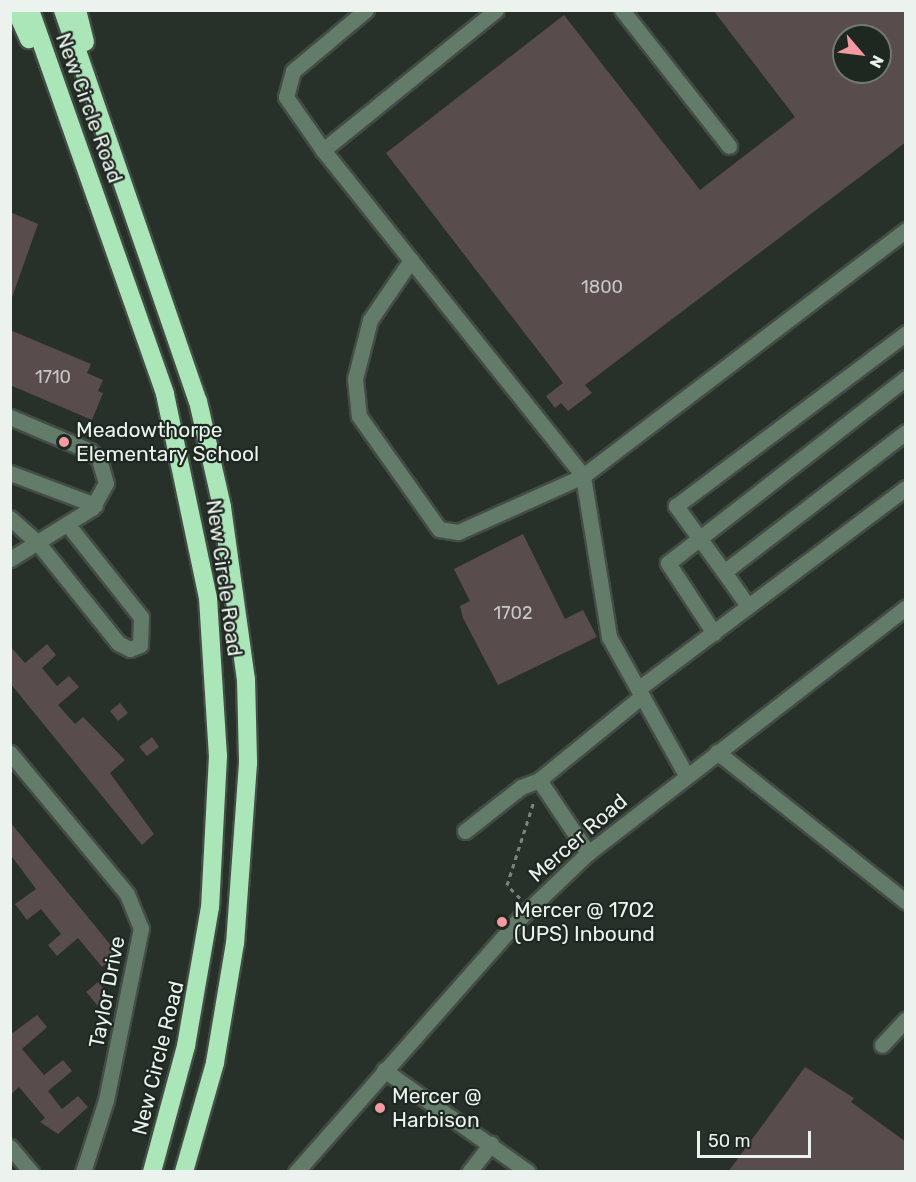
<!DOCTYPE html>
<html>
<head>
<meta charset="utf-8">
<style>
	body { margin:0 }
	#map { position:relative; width:916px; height:1182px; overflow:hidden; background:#273129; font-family:Rubik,sans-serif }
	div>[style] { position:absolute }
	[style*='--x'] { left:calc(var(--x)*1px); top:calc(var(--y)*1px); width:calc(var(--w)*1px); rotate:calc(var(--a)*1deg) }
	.building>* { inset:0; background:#594c4c }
	.path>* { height:3px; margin-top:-1.5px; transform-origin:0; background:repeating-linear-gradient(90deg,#7b847d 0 4.5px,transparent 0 9px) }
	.roads { filter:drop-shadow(2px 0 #434c45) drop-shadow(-2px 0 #434c45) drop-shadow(0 2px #434c45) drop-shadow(0 -2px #434c45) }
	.minor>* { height:15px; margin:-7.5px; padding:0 7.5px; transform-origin:7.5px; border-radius:7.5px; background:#637b69 }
	.highway>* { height:18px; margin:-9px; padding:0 9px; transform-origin:9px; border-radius:9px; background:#abe6b9 }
	.dots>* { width:16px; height:16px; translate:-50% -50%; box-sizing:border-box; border:3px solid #1e2720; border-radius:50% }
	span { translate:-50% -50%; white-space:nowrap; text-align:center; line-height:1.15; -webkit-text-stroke:4.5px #1e2720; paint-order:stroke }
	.number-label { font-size:18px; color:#c7c9c6 }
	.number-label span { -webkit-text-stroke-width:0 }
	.street-label { font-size:21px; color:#ecf3ee }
	.poi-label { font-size:21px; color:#ecf3ee }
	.left { translate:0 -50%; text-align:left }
	.frame { position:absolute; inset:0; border:12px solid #ecf3ee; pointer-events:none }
	.north { position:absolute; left:832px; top:24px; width:60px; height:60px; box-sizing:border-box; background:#1e2720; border:2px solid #707972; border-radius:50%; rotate:118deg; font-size:16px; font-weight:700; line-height:24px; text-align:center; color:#ecf3ee }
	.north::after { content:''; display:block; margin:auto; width:21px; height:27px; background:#f49aa1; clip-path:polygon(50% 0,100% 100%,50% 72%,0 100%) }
	.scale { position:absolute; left:697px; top:1131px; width:114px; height:27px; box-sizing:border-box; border:3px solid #ecf3ee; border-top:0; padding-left:8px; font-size:18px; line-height:21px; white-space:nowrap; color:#ecf3ee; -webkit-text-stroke:4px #1e2720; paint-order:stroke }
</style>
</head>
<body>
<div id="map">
	<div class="building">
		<i style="clip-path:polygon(evenodd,713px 10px,906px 10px,906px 142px,585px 385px,592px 393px,568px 411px,561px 403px,555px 408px,546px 396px,563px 383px,386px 153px,564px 15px,700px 190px,795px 117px,713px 10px,844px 36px,880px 36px,880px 72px,844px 72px,844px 36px)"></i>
		<i style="clip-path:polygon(10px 212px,38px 224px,10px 303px)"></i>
		<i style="clip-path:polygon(10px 330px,91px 364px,87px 373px,103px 380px,98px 391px,103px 393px,92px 420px,10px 385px)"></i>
		<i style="clip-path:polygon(523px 534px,565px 619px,583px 610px,597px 637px,498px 685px,463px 618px,460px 606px,470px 601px,454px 569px)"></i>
		<i style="clip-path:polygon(47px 644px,56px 655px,42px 668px,57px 686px,69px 676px,79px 687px,58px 705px,75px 724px,83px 717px,125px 760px,110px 773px,154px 834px,142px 845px,10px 683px,10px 646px,25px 663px)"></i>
		<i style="clip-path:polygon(120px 703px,128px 713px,118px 721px,110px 711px)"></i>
		<i style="clip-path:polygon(152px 737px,159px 747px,147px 756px,139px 747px)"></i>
		<i style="clip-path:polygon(10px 822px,118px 954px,102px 967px,78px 938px,57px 956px,48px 945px,61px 934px,41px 909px,27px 920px,15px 904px,36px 889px,10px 854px)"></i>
		<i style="clip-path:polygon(98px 982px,110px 996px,98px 1006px,86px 992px)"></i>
		<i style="clip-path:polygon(37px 1015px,47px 1027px,22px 1049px,44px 1075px,63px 1060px,72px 1071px,48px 1091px,62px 1109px,78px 1096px,88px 1107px,58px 1134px,40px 1122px,45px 1118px,19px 1087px,10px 1095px,10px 1035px)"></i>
		<i style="clip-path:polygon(805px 1067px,854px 1098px,851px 1102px,906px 1142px,906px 1172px,728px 1172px)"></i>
	</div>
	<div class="path">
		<i style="--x:520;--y:898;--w:18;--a:-135"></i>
		<i style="--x:507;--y:885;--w:88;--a:-72.2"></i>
	</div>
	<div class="roads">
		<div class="minor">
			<i style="--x:496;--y:10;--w:223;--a:141"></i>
			<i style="--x:323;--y:150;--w:417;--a:51.4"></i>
			<i style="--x:583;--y:476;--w:406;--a:-37.3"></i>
			<i style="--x:622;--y:10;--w:173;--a:51.8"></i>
			<i style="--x:323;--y:150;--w:65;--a:-124.9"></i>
			<i style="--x:286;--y:97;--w:27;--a:-75"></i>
			<i style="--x:293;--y:71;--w:95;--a:-39.9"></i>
			<i style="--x:411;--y:260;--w:73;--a:124.3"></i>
			<i style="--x:370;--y:320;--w:61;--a:104.3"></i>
			<i style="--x:355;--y:379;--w:37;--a:84"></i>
			<i style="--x:359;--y:416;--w:138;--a:54.7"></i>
			<i style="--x:439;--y:529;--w:19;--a:9"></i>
			<i style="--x:458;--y:532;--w:137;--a:-24.1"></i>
			<i style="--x:583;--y:476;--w:163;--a:80.8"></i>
			<i style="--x:609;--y:637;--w:158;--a:60.8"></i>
			<i style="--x:10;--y:417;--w:87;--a:23"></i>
			<i style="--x:90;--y:451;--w:12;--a:42"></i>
			<i style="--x:99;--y:459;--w:25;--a:74"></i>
			<i style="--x:106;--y:483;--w:29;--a:119"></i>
			<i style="--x:92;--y:508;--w:97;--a:148.1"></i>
			<i style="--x:10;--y:473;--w:91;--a:20.6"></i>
			<i style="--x:10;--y:518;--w:38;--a:42"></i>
			<i style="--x:38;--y:543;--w:128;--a:51.3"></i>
			<i style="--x:118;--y:643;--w:13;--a:27"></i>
			<i style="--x:130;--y:649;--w:11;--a:-22"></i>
			<i style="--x:140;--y:645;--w:28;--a:-88"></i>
			<i style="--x:141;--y:617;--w:117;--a:-128.4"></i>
			<i style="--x:724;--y:572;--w:82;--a:-126"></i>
			<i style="--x:676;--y:506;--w:288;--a:-36.9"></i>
			<i style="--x:748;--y:606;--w:42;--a:-125.2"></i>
			<i style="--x:724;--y:572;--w:230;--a:-37.6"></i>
			<i style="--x:714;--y:633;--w:84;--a:-123.3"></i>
			<i style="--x:668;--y:563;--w:301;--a:-37.9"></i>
			<i style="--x:638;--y:689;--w:335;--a:-36.9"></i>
			<i style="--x:717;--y:752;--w:241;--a:38.4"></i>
			<i style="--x:10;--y:753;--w:183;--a:50.3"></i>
			<i style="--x:127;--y:894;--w:37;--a:68"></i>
			<i style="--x:141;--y:928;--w:176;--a:101.5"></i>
			<i style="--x:106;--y:1100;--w:76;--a:107.7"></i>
			<i style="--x:539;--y:780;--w:88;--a:56.1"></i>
			<i style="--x:465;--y:831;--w:71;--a:-38.2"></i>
			<i style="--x:521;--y:787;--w:19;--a:-21"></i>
			<i style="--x:539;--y:780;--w:133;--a:-39.2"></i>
			<i style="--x:882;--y:1045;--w:35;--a:-47"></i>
			<i style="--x:384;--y:1070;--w:176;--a:35.3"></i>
			<i style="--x:10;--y:1147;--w:33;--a:50"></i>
			<i style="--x:296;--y:1172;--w:341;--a:-48.6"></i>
			<i style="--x:522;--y:916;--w:91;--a:-43.7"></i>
			<i style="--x:588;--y:853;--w:402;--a:-37.7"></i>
			<i style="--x:469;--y:1172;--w:36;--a:-52"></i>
		</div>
		<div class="highway">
			<i style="--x:16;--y:10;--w:32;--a:66"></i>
			<i style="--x:30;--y:10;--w:407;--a:70.6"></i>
			<i style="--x:165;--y:394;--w:208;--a:78.1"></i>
			<i style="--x:208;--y:598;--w:158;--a:86.4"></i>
			<i style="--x:218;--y:756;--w:151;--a:93"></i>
			<i style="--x:210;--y:907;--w:141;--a:99.8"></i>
			<i style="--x:186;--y:1046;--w:131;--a:105.1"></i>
			<i style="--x:63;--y:10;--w:414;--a:71"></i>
			<i style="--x:198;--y:401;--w:109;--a:77.2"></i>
			<i style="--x:222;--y:507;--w:174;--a:82.1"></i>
			<i style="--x:246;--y:679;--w:84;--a:88.6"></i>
			<i style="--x:248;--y:763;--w:180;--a:94.1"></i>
			<i style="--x:235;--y:943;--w:122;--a:99.5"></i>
			<i style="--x:215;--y:1063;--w:113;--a:105.9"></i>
			<i style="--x:77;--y:10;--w:33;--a:76"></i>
		</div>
	</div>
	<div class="dots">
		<i style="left:64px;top:442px;background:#f49aa1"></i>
		<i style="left:502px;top:922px;background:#f49aa1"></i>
		<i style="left:380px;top:1108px;background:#f49aa1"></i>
	</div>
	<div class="number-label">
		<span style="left:602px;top:287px">1800</span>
		<span style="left:53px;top:377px">1710</span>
		<span style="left:513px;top:613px">1702</span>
	</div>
	<div class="street-label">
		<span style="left:89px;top:108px;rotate:70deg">New Circle Road</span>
		<span style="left:224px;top:578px;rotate:82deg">New Circle Road</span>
		<span style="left:578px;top:838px;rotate:-41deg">Mercer Road</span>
		<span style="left:107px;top:992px;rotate:-79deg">Taylor Drive</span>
		<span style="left:158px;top:1058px;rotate:-76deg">New Circle Road</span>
	</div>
	<div class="poi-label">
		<span class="left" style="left:76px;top:442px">Meadowthorpe<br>Elementary School</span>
		<span class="left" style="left:514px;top:922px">Mercer @ 1702<br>(UPS) Inbound</span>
		<span class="left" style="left:392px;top:1108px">Mercer @<br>Harbison</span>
	</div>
	<div class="frame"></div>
	<div class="north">N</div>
	<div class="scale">50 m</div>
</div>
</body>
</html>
